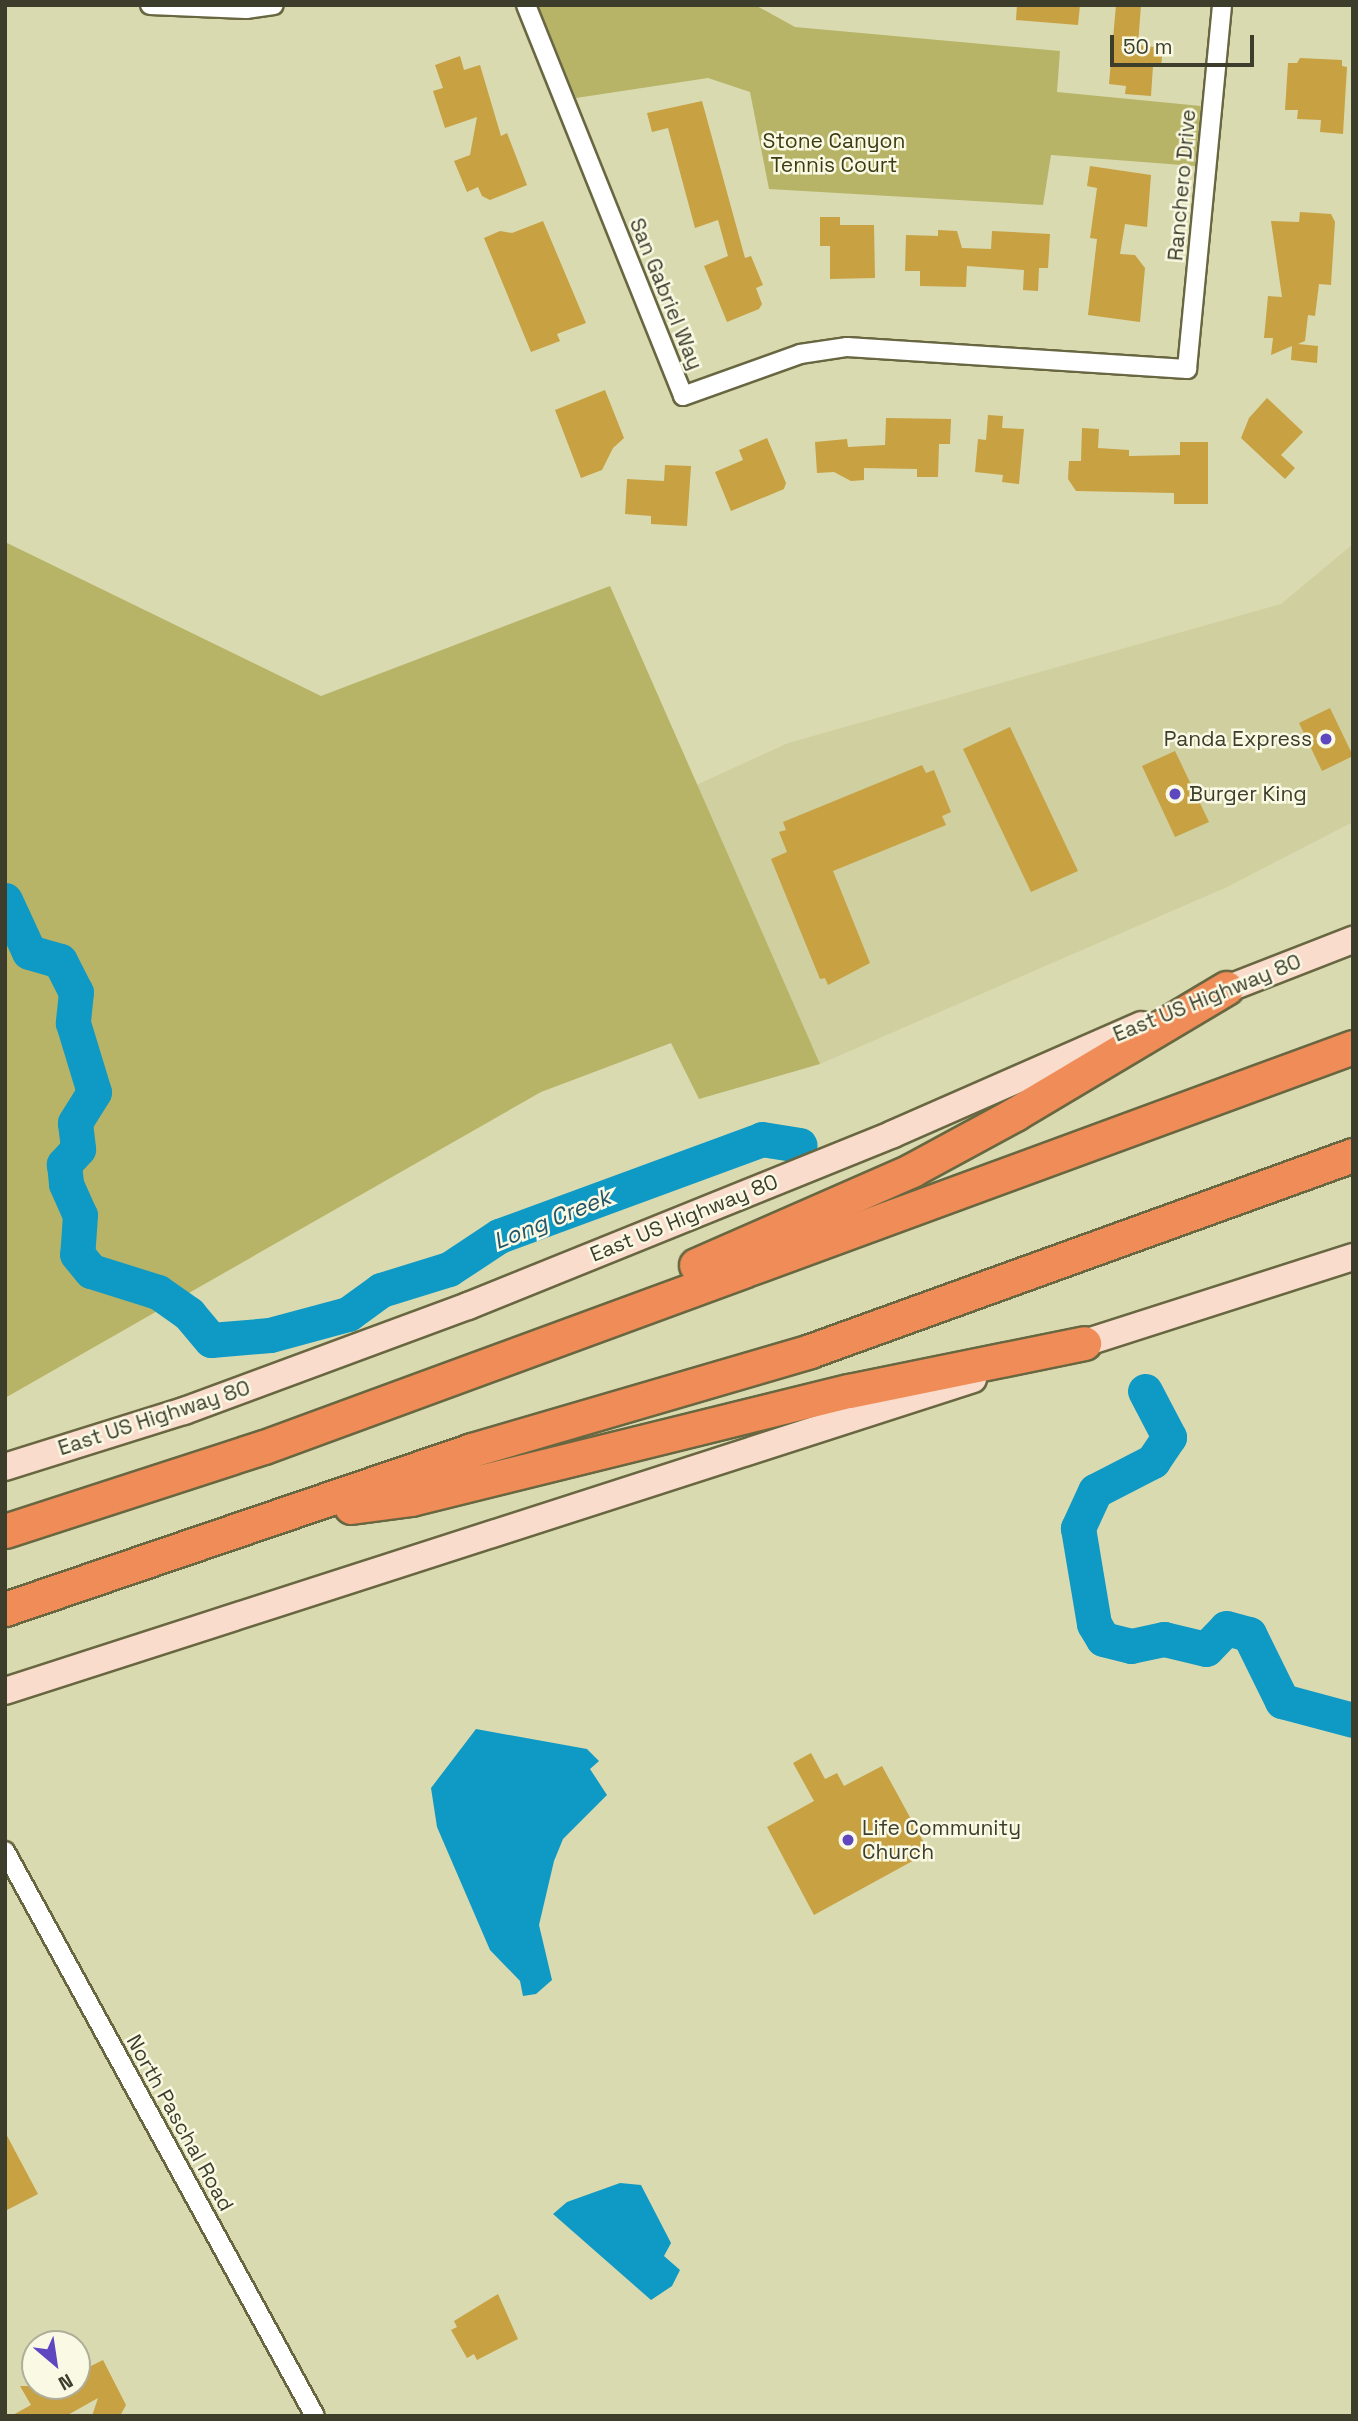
<!DOCTYPE html>
<html>
<head>
<meta charset="utf-8">
<style>
	body { margin:0 }
	#map { position:relative; width:1358px; height:2421px; overflow:hidden; background:#dadab0; font-family:"Space Grotesk",sans-serif }
	div>[style] { position:absolute }
	[style*='--x'] { left:calc(var(--x)*1px); top:calc(var(--y)*1px); width:calc(var(--w)*1px); rotate:calc(var(--a)*1deg) }
	.built>* { inset:0; background:#d0cf9f }
	.green>* { inset:0; background:#b7b468 }
	.water>* { inset:0; background:#0f99c5 }
	.river>* { height:35px; margin:-17.5px; padding:0 17.5px; transform-origin:17.5px; border-radius:17.5px; background:#0f99c5 }
	.building>* { inset:0; background:#c7a142 }
	.roads { filter:drop-shadow(2px 0 #686741) drop-shadow(-2px 0 #686741) drop-shadow(0 2px #686741) drop-shadow(0 -2px #686741) }
	.minor>* { height:18px; margin:-9px; padding:0 9px; transform-origin:9px; border-radius:9px; background:#fff }
	.secondary>* { height:26px; margin:-13px; padding:0 13px; transform-origin:13px; border-radius:13px; background:#fadccd }
	.motorway>* { height:33px; margin:-16.5px; padding:0 16.5px; transform-origin:16.5px; border-radius:16.5px; background:#f08c57 }
	.dots>* { width:19px; height:19px; translate:-50% -50%; box-sizing:border-box; border:4px solid #f9f9e4; border-radius:50% }
	span { translate:-50% -50%; white-space:nowrap; text-align:center; line-height:1.15; -webkit-text-stroke:5px #f9f9e4; paint-order:stroke }
	.park-label { font-size:21px; color:#3d3b11 }
	.street-label { font-size:21px; color:#3d3d2c }
	.poi-label { font-size:21px; color:#3d3d2c }
	.right { translate:-100% -50%; text-align:right }
	.left { translate:0 -50%; text-align:left }
	.water-label { font-size:23px; color:#245467; font-style:italic }
	.frame { position:absolute; inset:0; border:7px solid #3d3d2c; pointer-events:none }
	.north { position:absolute; left:21px; top:2330px; width:70px; height:70px; box-sizing:border-box; background:#f9f9e4; border:2px solid #aeae9a; border-radius:50%; rotate:151deg; font-size:19px; font-weight:700; line-height:28px; text-align:center; color:#3d3d2c }
	.north::after { content:''; display:block; margin:auto; width:24px; height:32px; background:#5f47bf; clip-path:polygon(50% 0,100% 100%,50% 72%,0 100%) }
	.scale { position:absolute; left:1110px; top:35px; width:144px; height:32px; box-sizing:border-box; border:4px solid #3d3d2c; border-top:0; padding-left:9px; font-size:21px; line-height:24px; white-space:nowrap; color:#3d3d2c; -webkit-text-stroke:5px #f9f9e4; paint-order:stroke }
</style>
</head>
<body>
<div id="map">
	<div class="built">
		<i style="clip-path:polygon(1353px 544px,1353px 822px,1225px 888px,820px 1064px,694px 786px,788px 743px,1281px 604px)"></i>
	</div>
	<div class="green">
		<i style="clip-path:polygon(538px 5px,755px 5px,795px 27px,1060px 51px,1057px 92px,1201px 106px,1195px 166px,1051px 155px,1043px 205px,769px 189px,750px 92px,708px 78px,576px 98px)"></i>
		<i style="clip-path:polygon(5px 542px,321px 696px,610px 586px,820px 1064px,699px 1099px,671px 1043px,541px 1092px,5px 1398px)"></i>
	</div>
	<div class="water">
		<i style="clip-path:polygon(476px 1729px,587px 1749px,599px 1761px,590px 1769px,607px 1795px,563px 1839px,554px 1861px,539px 1925px,552px 1980px,536px 1994px,523px 1996px,520px 1981px,490px 1950px,437px 1827px,431px 1788px)"></i>
		<i style="clip-path:polygon(620px 2183px,641px 2185px,671px 2243px,664px 2256px,680px 2270px,672px 2286px,651px 2300px,553px 2214px,567px 2202px)"></i>
	</div>
	<div class="river">
		<i style="--x:5;--y:900;--w:57;--a:65.2"></i>
		<i style="--x:29;--y:952;--w:32;--a:16"></i>
		<i style="--x:60;--y:961;--w:35;--a:63"></i>
		<i style="--x:76;--y:992;--w:31;--a:96"></i>
		<i style="--x:73;--y:1023;--w:72;--a:73.1"></i>
		<i style="--x:94;--y:1092;--w:36;--a:122"></i>
		<i style="--x:75;--y:1123;--w:26;--a:83"></i>
		<i style="--x:78;--y:1149;--w:21;--a:133"></i>
		<i style="--x:64;--y:1164;--w:20;--a:84"></i>
		<i style="--x:66;--y:1184;--w:34;--a:66"></i>
		<i style="--x:80;--y:1215;--w:39;--a:94"></i>
		<i style="--x:77;--y:1254;--w:22;--a:51"></i>
		<i style="--x:91;--y:1271;--w:70;--a:17.4"></i>
		<i style="--x:158;--y:1292;--w:38;--a:35"></i>
		<i style="--x:189;--y:1314;--w:34;--a:50"></i>
		<i style="--x:211;--y:1340;--w:59;--a:-4.8"></i>
		<i style="--x:270;--y:1335;--w:81;--a:-15.1"></i>
		<i style="--x:348;--y:1314;--w:41;--a:-36"></i>
		<i style="--x:381;--y:1290;--w:71;--a:-17.2"></i>
		<i style="--x:449;--y:1269;--w:60;--a:-33.4"></i>
		<i style="--x:499;--y:1236;--w:280;--a:-20.2"></i>
		<i style="--x:762;--y:1139;--w:38;--a:9"></i>
		<i style="--x:1145;--y:1391;--w:52;--a:62.4"></i>
		<i style="--x:1169;--y:1437;--w:29;--a:124"></i>
		<i style="--x:1153;--y:1461;--w:65;--a:152.7"></i>
		<i style="--x:1095;--y:1491;--w:41;--a:114.7"></i>
		<i style="--x:1078;--y:1528;--w:97;--a:80.5"></i>
		<i style="--x:1094;--y:1624;--w:17;--a:59"></i>
		<i style="--x:1103;--y:1639;--w:29;--a:14"></i>
		<i style="--x:1131;--y:1646;--w:34;--a:-12"></i>
		<i style="--x:1164;--y:1639;--w:43;--a:13.4"></i>
		<i style="--x:1206;--y:1649;--w:29;--a:-46"></i>
		<i style="--x:1226;--y:1628;--w:24;--a:15"></i>
		<i style="--x:1249;--y:1634;--w:75;--a:63.8"></i>
		<i style="--x:1282;--y:1701;--w:73;--a:15"></i>
	</div>
	<div class="building">
		<i style="clip-path:polygon(1017px 5px,1080px 5px,1078px 25px,1016px 20px)"></i>
		<i style="clip-path:polygon(1116px 5px,1141px 5px,1138px 45px,1163px 48px,1161px 67px,1153px 66px,1151px 96px,1125px 94px,1126px 86px,1109px 84px)"></i>
		<i style="clip-path:polygon(460px 56px,464px 70px,480px 65px,501px 136px,507px 133px,527px 185px,490px 200px,482px 196px,478px 187px,467px 192px,454px 161px,470px 155px,477px 117px,445px 128px,433px 91px,443px 88px,435px 65px)"></i>
		<i style="clip-path:polygon(1300px 58px,1342px 60px,1342px 66px,1347px 67px,1343px 134px,1320px 132px,1321px 120px,1297px 119px,1298px 110px,1285px 110px,1288px 63px,1297px 63px)"></i>
		<i style="clip-path:polygon(702px 101px,745px 258px,751px 256px,763px 285px,756px 288px,762px 304px,759px 309px,727px 322px,704px 266px,728px 256px,718px 220px,695px 228px,668px 128px,652px 132px,647px 113px)"></i>
		<i style="clip-path:polygon(1090px 166px,1151px 175px,1147px 227px,1125px 224px,1120px 254px,1135px 255px,1145px 268px,1140px 322px,1088px 315px,1097px 239px,1090px 238px,1097px 188px,1087px 186px)"></i>
		<i style="clip-path:polygon(1300px 212px,1331px 214px,1335px 222px,1331px 285px,1319px 284px,1315px 316px,1308px 315px,1305px 341px,1298px 344px,1318px 346px,1317px 363px,1291px 360px,1292px 346px,1271px 355px,1273px 338px,1264px 338px,1268px 296px,1282px 297px,1271px 221px,1299px 222px)"></i>
		<i style="clip-path:polygon(820px 217px,840px 217px,840px 225px,874px 225px,875px 278px,830px 279px,830px 246px,820px 246px)"></i>
		<i style="clip-path:polygon(543px 221px,586px 323px,557px 334px,560px 341px,531px 352px,484px 238px,500px 231px,512px 233px)"></i>
		<i style="clip-path:polygon(938px 230px,957px 231px,962px 248px,991px 249px,992px 231px,1050px 234px,1048px 268px,1039px 268px,1038px 291px,1023px 290px,1024px 270px,967px 266px,966px 287px,920px 286px,920px 271px,905px 271px,906px 235px,938px 236px)"></i>
		<i style="clip-path:polygon(605px 390px,624px 438px,613px 448px,602px 470px,581px 478px,555px 410px)"></i>
		<i style="clip-path:polygon(1267px 398px,1303px 432px,1281px 455px,1295px 468px,1285px 479px,1241px 438px,1249px 418px)"></i>
		<i style="clip-path:polygon(988px 415px,1003px 416px,1002px 428px,1024px 429px,1019px 484px,1002px 482px,1003px 475px,975px 472px,978px 439px,986px 440px)"></i>
		<i style="clip-path:polygon(886px 418px,951px 419px,950px 444px,939px 444px,938px 477px,917px 477px,917px 469px,864px 468px,864px 480px,851px 481px,834px 472px,817px 473px,815px 442px,847px 439px,848px 447px,885px 445px)"></i>
		<i style="clip-path:polygon(1082px 428px,1099px 429px,1098px 448px,1129px 450px,1129px 456px,1180px 455px,1180px 442px,1208px 442px,1208px 504px,1174px 504px,1174px 493px,1076px 491px,1068px 479px,1069px 461px,1081px 461px)"></i>
		<i style="clip-path:polygon(767px 438px,786px 483px,784px 489px,731px 511px,715px 472px,743px 460px,739px 450px)"></i>
		<i style="clip-path:polygon(665px 465px,691px 466px,687px 526px,651px 524px,651px 516px,625px 514px,627px 479px,664px 481px)"></i>
		<i style="clip-path:polygon(1330px 708px,1353px 756px,1322px 771px,1299px 723px)"></i>
		<i style="clip-path:polygon(1010px 727px,1078px 871px,1031px 892px,963px 749px)"></i>
		<i style="clip-path:polygon(1175px 751px,1209px 822px,1175px 837px,1142px 766px)"></i>
		<i style="clip-path:polygon(922px 765px,926px 773px,934px 770px,951px 812px,942px 816px,946px 825px,833px 871px,870px 963px,828px 985px,825px 978px,820px 979px,771px 859px,787px 852px,779px 832px,786px 830px,783px 822px)"></i>
		<i style="clip-path:polygon(811px 1753px,825px 1779px,837px 1773px,844px 1786px,882px 1766px,929px 1852px,814px 1915px,767px 1827px,814px 1801px,793px 1763px)"></i>
		<i style="clip-path:polygon(5px 2132px,38px 2194px,5px 2211px)"></i>
		<i style="clip-path:polygon(498px 2294px,518px 2339px,477px 2360px,474px 2354px,467px 2358px,451px 2330px,457px 2327px,454px 2321px)"></i>
		<i style="clip-path:polygon(103px 2360px,126px 2405px,120px 2416px,92px 2416px,98px 2398px,66px 2416px,11px 2416px,31px 2405px,20px 2386px,77px 2386px,77px 2365px,87px 2368px)"></i>
	</div>
	<div class="roads">
		<div class="minor">
			<i style="--x:150;--y:5;--w:96;--a:2.4"></i>
			<i style="--x:246;--y:9;--w:28;--a:-8"></i>
			<i style="--x:526;--y:5;--w:421;--a:68.1"></i>
			<i style="--x:683;--y:396;--w:124;--a:-19.7"></i>
			<i style="--x:800;--y:354;--w:48;--a:-8.5"></i>
			<i style="--x:847;--y:347;--w:341;--a:3.7"></i>
			<i style="--x:1187;--y:369;--w:366;--a:-84.5"></i>
			<i style="--x:5;--y:1851;--w:644;--a:61.25"></i>
		</div>
		<div class="secondary">
			<i style="--x:1209;--y:996;--w:155;--a:-21.3"></i>
			<i style="--x:1066;--y:1349;--w:301;--a:-17.8"></i>
			<i style="--x:5;--y:1467;--w:188;--a:-17.4"></i>
			<i style="--x:184;--y:1411;--w:303;--a:-20.3"></i>
			<i style="--x:468;--y:1306;--w:458;--a:-22"></i>
			<i style="--x:893;--y:1134;--w:271;--a:-23.7"></i>
			<i style="--x:5;--y:1691;--w:1017;--a:-17.86"></i>
		</div>
		<div class="motorway">
			<i style="--x:696;--y:1265;--w:236;--a:-23.7"></i>
			<i style="--x:912;--y:1170;--w:117;--a:-28.5"></i>
			<i style="--x:1015;--y:1114;--w:246;--a:-30.8"></i>
			<i style="--x:351;--y:1507;--w:61;--a:-7.6"></i>
			<i style="--x:411;--y:1499;--w:451;--a:-13.9"></i>
			<i style="--x:849;--y:1391;--w:240;--a:-11.5"></i>
			<i style="--x:5;--y:1531;--w:272;--a:-18"></i>
			<i style="--x:264;--y:1447;--w:1160;--a:-20.17"></i>
			<i style="--x:5;--y:1609;--w:493;--a:-18.8"></i>
			<i style="--x:472;--y:1450;--w:352;--a:-16.3"></i>
			<i style="--x:810;--y:1351;--w:577;--a:-19.85"></i>
		</div>
	</div>
	<div class="dots">
		<i style="left:1326px;top:739px;background:#5f47bf"></i>
		<i style="left:1175px;top:794px;background:#5f47bf"></i>
		<i style="left:848px;top:1840px;background:#5f47bf"></i>
	</div>
	<div class="park-label">
		<span style="left:834px;top:153px">Stone Canyon<br>Tennis Court</span>
	</div>
	<div class="street-label">
		<span style="left:1182px;top:185px;rotate:-85deg">Ranchero Drive</span>
		<span style="left:666px;top:294px;rotate:68deg">San Gabriel Way</span>
		<span style="left:1207px;top:998px;rotate:-22deg">East US Highway 80</span>
		<span style="left:684px;top:1218px;rotate:-22deg">East US Highway 80</span>
		<span style="left:154px;top:1418px;rotate:-18deg">East US Highway 80</span>
		<span style="left:180px;top:2123px;rotate:61deg">North Paschal Road</span>
	</div>
	<div class="poi-label">
		<span class="right" style="left:1312px;top:739px">Panda Express</span>
		<span class="left" style="left:1189px;top:794px">Burger King</span>
		<span class="left" style="left:862px;top:1840px">Life Community<br>Church</span>
	</div>
	<div class="water-label">
		<span style="left:552px;top:1219px;rotate:-22deg">Long Creek</span>
	</div>
	<div class="frame"></div>
	<div class="north">N</div>
	<div class="scale">50 m</div>
</div>
</body>
</html>
